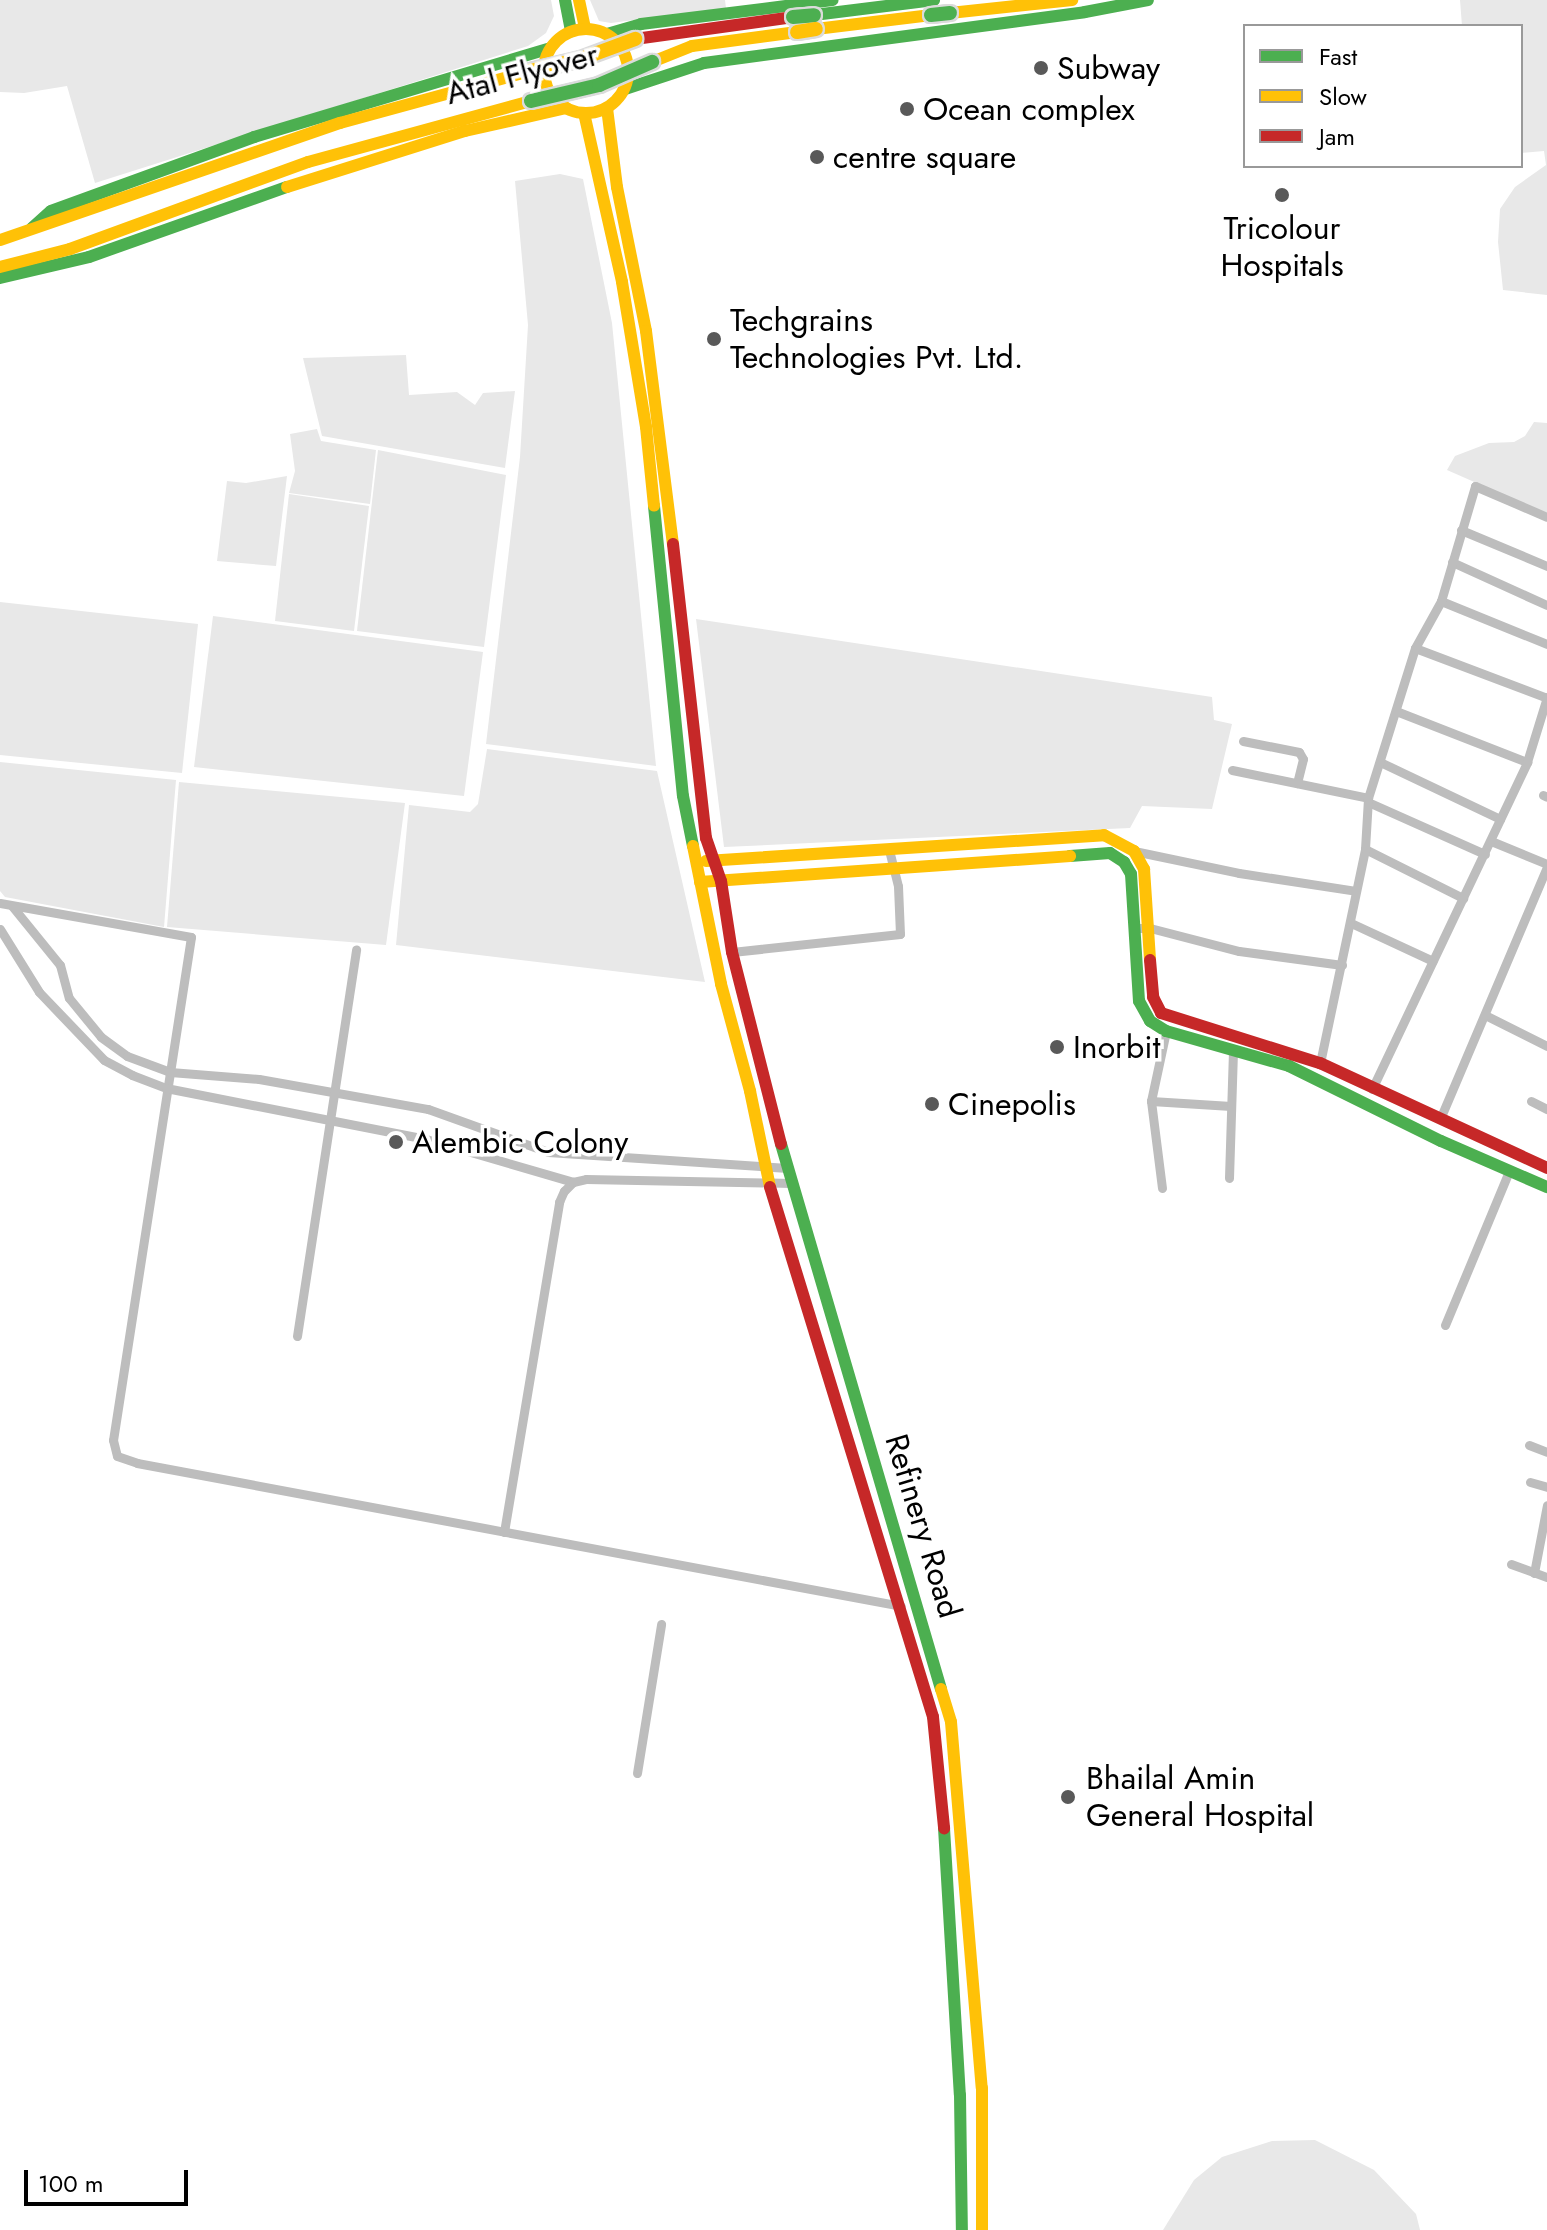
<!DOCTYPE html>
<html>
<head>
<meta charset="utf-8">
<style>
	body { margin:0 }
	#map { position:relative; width:1547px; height:2230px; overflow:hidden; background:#fff; font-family:Jost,sans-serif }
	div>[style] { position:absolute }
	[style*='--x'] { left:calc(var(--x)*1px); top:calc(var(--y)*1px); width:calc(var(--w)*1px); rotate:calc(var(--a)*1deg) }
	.green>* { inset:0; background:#e8e8e8 }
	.street>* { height:9px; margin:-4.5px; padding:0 4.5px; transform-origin:4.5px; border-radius:4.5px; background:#bdbdbd }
	.fast>* { height:12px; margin:-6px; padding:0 6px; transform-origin:6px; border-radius:6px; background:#4caf50 }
	.slow>* { height:12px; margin:-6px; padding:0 6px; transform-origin:6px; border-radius:6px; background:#ffc107 }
	.slow>.ring { margin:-6px; padding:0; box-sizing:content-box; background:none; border:12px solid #ffc107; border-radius:50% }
	.jam>* { height:12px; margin:-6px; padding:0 6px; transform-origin:6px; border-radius:6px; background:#c62828 }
	.bridges { filter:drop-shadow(2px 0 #dbdbdb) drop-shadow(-2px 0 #dbdbdb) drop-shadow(0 2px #dbdbdb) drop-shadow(0 -2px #dbdbdb) }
	.fast-bridge>* { height:14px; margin:-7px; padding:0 7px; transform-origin:7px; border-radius:7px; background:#4caf50 }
	.slow-bridge>* { height:14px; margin:-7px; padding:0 7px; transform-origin:7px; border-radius:7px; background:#ffc107 }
	.dots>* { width:22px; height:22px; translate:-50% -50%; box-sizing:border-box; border:4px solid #fff; border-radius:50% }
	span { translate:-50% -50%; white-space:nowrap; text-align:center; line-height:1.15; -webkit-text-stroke:7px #fff; paint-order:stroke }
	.poi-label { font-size:32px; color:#000 }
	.left { translate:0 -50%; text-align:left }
	.street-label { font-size:32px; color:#000 }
	.legend { position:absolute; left:1243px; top:24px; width:280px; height:144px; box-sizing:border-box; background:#fff; border:2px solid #999; margin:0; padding:10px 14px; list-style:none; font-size:24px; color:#000 }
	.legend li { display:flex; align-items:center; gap:16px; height:40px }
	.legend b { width:40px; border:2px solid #999 }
	.scale { position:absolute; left:24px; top:2170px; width:164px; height:36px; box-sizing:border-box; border:4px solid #000; border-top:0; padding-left:10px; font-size:24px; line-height:28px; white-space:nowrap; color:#000; -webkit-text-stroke:6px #fff; paint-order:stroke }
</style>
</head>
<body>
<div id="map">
	<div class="green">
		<i style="clip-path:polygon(0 0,551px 0,554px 16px,546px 33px,528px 46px,95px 183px,67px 86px,24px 93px,0 92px)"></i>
		<i style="clip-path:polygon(590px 0,725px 0,726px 8px,611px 23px,599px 21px)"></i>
		<i style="clip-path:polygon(1460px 0,1547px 0,1547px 295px,1503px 290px,1498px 242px,1500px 209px,1515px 187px,1546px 165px,1544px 151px,1521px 153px,1521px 26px,1462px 26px)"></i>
		<i style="clip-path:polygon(560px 174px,583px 179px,612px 323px,656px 766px,486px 744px,520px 457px,528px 325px,515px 181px)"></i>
		<i style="clip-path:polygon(406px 355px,409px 395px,457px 392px,475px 405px,483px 393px,515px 391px,505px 468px,322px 436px,303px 358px)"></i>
		<i style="clip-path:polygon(1534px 422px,1547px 423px,1547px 514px,1447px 470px,1455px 456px,1489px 443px,1514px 442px,1525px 436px)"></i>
		<i style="clip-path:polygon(317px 429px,321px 441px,376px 450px,370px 504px,289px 493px,295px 471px,290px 434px)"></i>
		<i style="clip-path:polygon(378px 450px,506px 475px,484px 647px,357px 631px)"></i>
		<i style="clip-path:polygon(287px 476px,276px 566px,217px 561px,227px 481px,246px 483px)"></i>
		<i style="clip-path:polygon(289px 494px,369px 506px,354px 631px,275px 621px)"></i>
		<i style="clip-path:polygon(0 602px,198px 624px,182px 773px,0 755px)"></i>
		<i style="clip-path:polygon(213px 616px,483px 652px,464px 796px,194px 767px)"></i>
		<i style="clip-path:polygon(696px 619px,1212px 697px,1214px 720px,1232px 724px,1212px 809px,1142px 806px,1130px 828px,724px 847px)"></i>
		<i style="clip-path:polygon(487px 749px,657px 771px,705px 982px,396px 945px,409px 805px,470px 812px,478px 804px)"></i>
		<i style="clip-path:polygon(0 762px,176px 780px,164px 927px,5px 897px,0 891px)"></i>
		<i style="clip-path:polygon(179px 782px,405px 803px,386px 945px,167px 927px)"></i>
		<i style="clip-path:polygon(1315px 2140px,1374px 2170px,1416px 2214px,1420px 2230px,1163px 2230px,1194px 2180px,1222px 2157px,1272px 2141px)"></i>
	</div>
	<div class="street">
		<i style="--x:1461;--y:530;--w:93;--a:22.7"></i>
		<i style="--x:1452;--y:562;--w:104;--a:24.4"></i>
		<i style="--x:1441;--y:601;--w:114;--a:22.1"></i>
		<i style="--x:1415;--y:648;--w:141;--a:20.7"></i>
		<i style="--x:1396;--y:711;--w:141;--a:21.3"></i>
		<i style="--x:1243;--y:741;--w:57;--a:11.1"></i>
		<i style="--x:1299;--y:752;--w:8;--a:60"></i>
		<i style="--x:1303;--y:759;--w:25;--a:104"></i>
		<i style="--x:1380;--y:762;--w:133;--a:25.4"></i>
		<i style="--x:1232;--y:770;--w:139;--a:11.6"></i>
		<i style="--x:1543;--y:795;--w:4;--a:27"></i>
		<i style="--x:1368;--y:802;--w:128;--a:24"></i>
		<i style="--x:1491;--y:841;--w:61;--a:22.3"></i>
		<i style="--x:1365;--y:849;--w:110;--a:26.6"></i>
		<i style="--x:1134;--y:851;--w:107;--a:11.8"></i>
		<i style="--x:1239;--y:873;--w:118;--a:8.7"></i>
		<i style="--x:0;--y:903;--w:194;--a:10.1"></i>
		<i style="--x:191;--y:937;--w:509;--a:98.81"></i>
		<i style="--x:113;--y:1440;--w:16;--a:76"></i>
		<i style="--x:117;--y:1456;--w:21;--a:19"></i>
		<i style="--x:137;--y:1463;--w:777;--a:10.6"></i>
		<i style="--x:12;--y:906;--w:76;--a:50.9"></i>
		<i style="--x:60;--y:965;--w:34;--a:75"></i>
		<i style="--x:69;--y:998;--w:50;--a:50.6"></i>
		<i style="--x:101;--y:1037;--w:32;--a:36"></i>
		<i style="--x:127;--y:1056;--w:46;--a:20.4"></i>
		<i style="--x:170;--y:1072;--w:89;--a:4.5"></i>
		<i style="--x:259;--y:1079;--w:172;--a:10.1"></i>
		<i style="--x:428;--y:1109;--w:127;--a:19.7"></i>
		<i style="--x:548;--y:1152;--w:240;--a:3.8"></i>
		<i style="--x:1351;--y:923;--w:90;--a:24.9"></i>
		<i style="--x:1134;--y:928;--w:16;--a:0"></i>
		<i style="--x:1150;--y:928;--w:92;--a:14.5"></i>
		<i style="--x:1239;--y:951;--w:104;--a:7.7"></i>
		<i style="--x:0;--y:929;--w:74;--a:58.2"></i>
		<i style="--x:39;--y:992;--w:94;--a:46.3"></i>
		<i style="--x:104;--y:1060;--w:32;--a:28"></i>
		<i style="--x:132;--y:1075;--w:36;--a:21"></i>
		<i style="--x:166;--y:1088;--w:265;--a:11.1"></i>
		<i style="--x:426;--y:1139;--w:153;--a:16.3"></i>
		<i style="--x:732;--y:952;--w:169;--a:-6.1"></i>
		<i style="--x:900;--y:934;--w:48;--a:-92.4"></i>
		<i style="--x:898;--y:886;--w:38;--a:-104"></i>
		<i style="--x:1487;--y:1016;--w:67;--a:26.6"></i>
		<i style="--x:1320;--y:1063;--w:219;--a:-78.1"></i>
		<i style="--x:1365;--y:849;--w:51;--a:-86.6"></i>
		<i style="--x:1368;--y:798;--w:157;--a:-72.6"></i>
		<i style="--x:1415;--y:648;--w:54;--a:-61"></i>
		<i style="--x:1441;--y:601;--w:120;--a:-73.5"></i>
		<i style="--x:1475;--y:486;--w:78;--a:23.3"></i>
		<i style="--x:1372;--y:1089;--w:362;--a:-64.6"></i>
		<i style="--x:1527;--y:762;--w:68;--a:-72.9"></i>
		<i style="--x:1151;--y:1101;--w:80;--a:3.6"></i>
		<i style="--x:1531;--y:1101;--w:18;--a:27"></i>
		<i style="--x:1440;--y:1119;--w:274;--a:-67"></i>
		<i style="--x:1229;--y:1178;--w:128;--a:-88.2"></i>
		<i style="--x:1162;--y:1188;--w:88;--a:-97.2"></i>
		<i style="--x:1151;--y:1101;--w:72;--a:-77.9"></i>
		<i style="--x:1445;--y:1325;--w:167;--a:-67.4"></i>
		<i style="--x:297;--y:1336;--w:391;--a:-81.3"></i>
		<i style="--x:1529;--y:1445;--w:19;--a:21"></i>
		<i style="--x:1530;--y:1482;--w:18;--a:16"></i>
		<i style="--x:504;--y:1532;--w:335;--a:-80.5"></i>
		<i style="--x:559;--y:1202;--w:12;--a:-66"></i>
		<i style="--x:564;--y:1191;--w:13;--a:-45"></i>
		<i style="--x:573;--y:1182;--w:13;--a:-13"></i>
		<i style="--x:586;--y:1179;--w:204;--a:1.1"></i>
		<i style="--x:1511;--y:1564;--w:38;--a:20"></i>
		<i style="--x:1534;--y:1573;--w:69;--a:-79.2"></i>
		<i style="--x:637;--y:1773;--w:151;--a:-80.8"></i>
	</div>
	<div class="fast">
		<i style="--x:565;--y:0;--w:32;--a:79"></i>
		<i style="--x:814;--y:15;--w:121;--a:-7.1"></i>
		<i style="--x:607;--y:34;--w:35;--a:-16"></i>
		<i style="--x:641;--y:24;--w:193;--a:-7.1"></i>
		<i style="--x:625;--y:89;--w:83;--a:-18.2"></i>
		<i style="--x:704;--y:63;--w:384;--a:-7.6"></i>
		<i style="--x:1085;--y:12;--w:64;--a:-10.8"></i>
		<i style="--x:32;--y:228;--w:25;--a:-42"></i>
		<i style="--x:51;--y:211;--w:216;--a:-20"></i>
		<i style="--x:254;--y:137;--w:309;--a:-16.7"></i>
		<i style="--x:0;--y:278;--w:91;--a:-13.3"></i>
		<i style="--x:89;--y:257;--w:210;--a:-19.5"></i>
		<i style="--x:654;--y:506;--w:291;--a:84.3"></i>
		<i style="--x:683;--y:796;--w:51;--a:78.7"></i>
		<i style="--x:1070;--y:856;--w:40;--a:-4.3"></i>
		<i style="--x:1110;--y:853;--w:17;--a:33"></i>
		<i style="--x:1124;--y:862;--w:14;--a:60"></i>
		<i style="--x:1131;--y:874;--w:127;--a:86.4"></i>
		<i style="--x:1139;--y:1001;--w:23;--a:61"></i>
		<i style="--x:1150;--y:1021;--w:19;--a:32"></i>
		<i style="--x:1166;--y:1031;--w:128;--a:15.9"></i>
		<i style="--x:1289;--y:1066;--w:169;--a:26.3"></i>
		<i style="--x:1441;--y:1141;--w:116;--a:23.5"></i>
		<i style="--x:781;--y:1144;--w:568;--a:73.64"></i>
		<i style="--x:944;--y:1828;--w:267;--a:86.6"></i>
		<i style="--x:960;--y:2095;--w:135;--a:89.2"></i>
	</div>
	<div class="slow">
		<i style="--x:579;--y:0;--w:29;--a:78"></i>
		<i style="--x:950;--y:13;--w:123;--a:-6.1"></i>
		<i class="ring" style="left:544px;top:29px;width:72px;height:72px"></i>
		<i style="--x:816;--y:29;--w:116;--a:-6.9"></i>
		<i style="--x:652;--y:62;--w:43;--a:-21.8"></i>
		<i style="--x:692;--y:46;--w:106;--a:-7.6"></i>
		<i style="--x:607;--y:108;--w:80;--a:82.8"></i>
		<i style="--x:617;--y:187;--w:147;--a:78.6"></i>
		<i style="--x:646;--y:331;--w:215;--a:82.8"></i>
		<i style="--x:584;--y:113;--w:173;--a:77.3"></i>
		<i style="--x:622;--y:282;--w:147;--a:80.6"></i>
		<i style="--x:646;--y:427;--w:79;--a:84.2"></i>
		<i style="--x:287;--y:187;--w:187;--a:-17.5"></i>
		<i style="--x:465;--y:131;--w:104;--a:-12.8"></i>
		<i style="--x:0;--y:240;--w:360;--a:-19"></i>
		<i style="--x:340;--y:123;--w:197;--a:-15.3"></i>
		<i style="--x:0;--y:267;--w:72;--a:-14.4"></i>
		<i style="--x:70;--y:249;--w:253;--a:-20.1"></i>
		<i style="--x:308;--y:162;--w:231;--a:-15.3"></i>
		<i style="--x:693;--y:846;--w:141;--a:78.5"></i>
		<i style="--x:721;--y:984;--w:111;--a:74.8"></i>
		<i style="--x:750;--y:1091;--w:98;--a:78.2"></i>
		<i style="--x:706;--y:861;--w:399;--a:-3.7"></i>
		<i style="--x:1104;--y:835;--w:34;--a:28"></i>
		<i style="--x:1134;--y:851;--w:21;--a:61"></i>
		<i style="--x:1144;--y:869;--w:91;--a:86.2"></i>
		<i style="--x:700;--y:882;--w:371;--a:-4"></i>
		<i style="--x:941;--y:1689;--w:34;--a:73"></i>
		<i style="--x:951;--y:1722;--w:367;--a:85.2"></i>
		<i style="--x:982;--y:2088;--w:142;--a:90"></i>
	</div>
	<div class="jam">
		<i style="--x:635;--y:39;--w:160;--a:-7.9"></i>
		<i style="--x:673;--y:544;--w:296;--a:83.6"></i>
		<i style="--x:706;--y:838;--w:46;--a:70.8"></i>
		<i style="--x:721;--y:881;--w:72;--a:81.2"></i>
		<i style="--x:732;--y:952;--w:198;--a:75.7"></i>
		<i style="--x:1150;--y:960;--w:37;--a:85"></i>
		<i style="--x:1153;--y:997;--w:18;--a:63"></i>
		<i style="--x:1161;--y:1013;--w:167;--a:17.5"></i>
		<i style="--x:1320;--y:1063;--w:250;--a:24.8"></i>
		<i style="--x:770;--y:1187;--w:554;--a:72.9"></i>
		<i style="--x:933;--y:1717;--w:112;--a:84.3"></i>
	</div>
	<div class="bridges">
		<div class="fast-bridge">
			<i style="--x:931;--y:15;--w:19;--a:-6"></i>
			<i style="--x:793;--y:17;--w:21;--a:-5"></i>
			<i style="--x:531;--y:101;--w:70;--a:-13.2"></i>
			<i style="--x:599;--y:85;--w:58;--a:-23.5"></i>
		</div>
		<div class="slow-bridge">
			<i style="--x:797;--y:32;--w:19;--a:-9"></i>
			<i style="--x:530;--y:71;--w:52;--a:-13.2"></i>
			<i style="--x:581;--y:59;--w:58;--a:-20.3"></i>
		</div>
	</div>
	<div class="dots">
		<i style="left:1041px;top:68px;background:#595959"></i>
		<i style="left:907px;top:109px;background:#595959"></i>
		<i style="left:817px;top:157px;background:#595959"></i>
		<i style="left:1282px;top:195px;background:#595959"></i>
		<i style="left:714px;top:339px;background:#595959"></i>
		<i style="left:1057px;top:1047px;background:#595959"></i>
		<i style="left:932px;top:1104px;background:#595959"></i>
		<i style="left:396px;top:1142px;background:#595959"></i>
		<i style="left:1068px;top:1797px;background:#595959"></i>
	</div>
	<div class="poi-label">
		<span class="left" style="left:1057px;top:68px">Subway</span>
		<span class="left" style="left:923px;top:109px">Ocean complex</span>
		<span class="left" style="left:833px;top:157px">centre square</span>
		<span style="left:1282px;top:247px">Tricolour<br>Hospitals</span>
		<span class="left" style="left:730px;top:339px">Techgrains<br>Technologies Pvt. Ltd.</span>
		<span class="left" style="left:1073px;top:1047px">Inorbit</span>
		<span class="left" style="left:948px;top:1104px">Cinepolis</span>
		<span class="left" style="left:412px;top:1142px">Alembic Colony</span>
		<span class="left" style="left:1086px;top:1797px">Bhailal Amin<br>General Hospital</span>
	</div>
	<div class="street-label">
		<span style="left:522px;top:74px;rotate:-15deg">Atal Flyover</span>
		<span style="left:923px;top:1526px;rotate:73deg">Refinery Road</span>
	</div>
	<ul class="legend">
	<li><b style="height:10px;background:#4caf50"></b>Fast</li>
	<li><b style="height:10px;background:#ffc107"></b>Slow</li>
	<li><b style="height:10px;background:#c62828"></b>Jam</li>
	</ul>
	<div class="scale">100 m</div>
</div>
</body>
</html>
